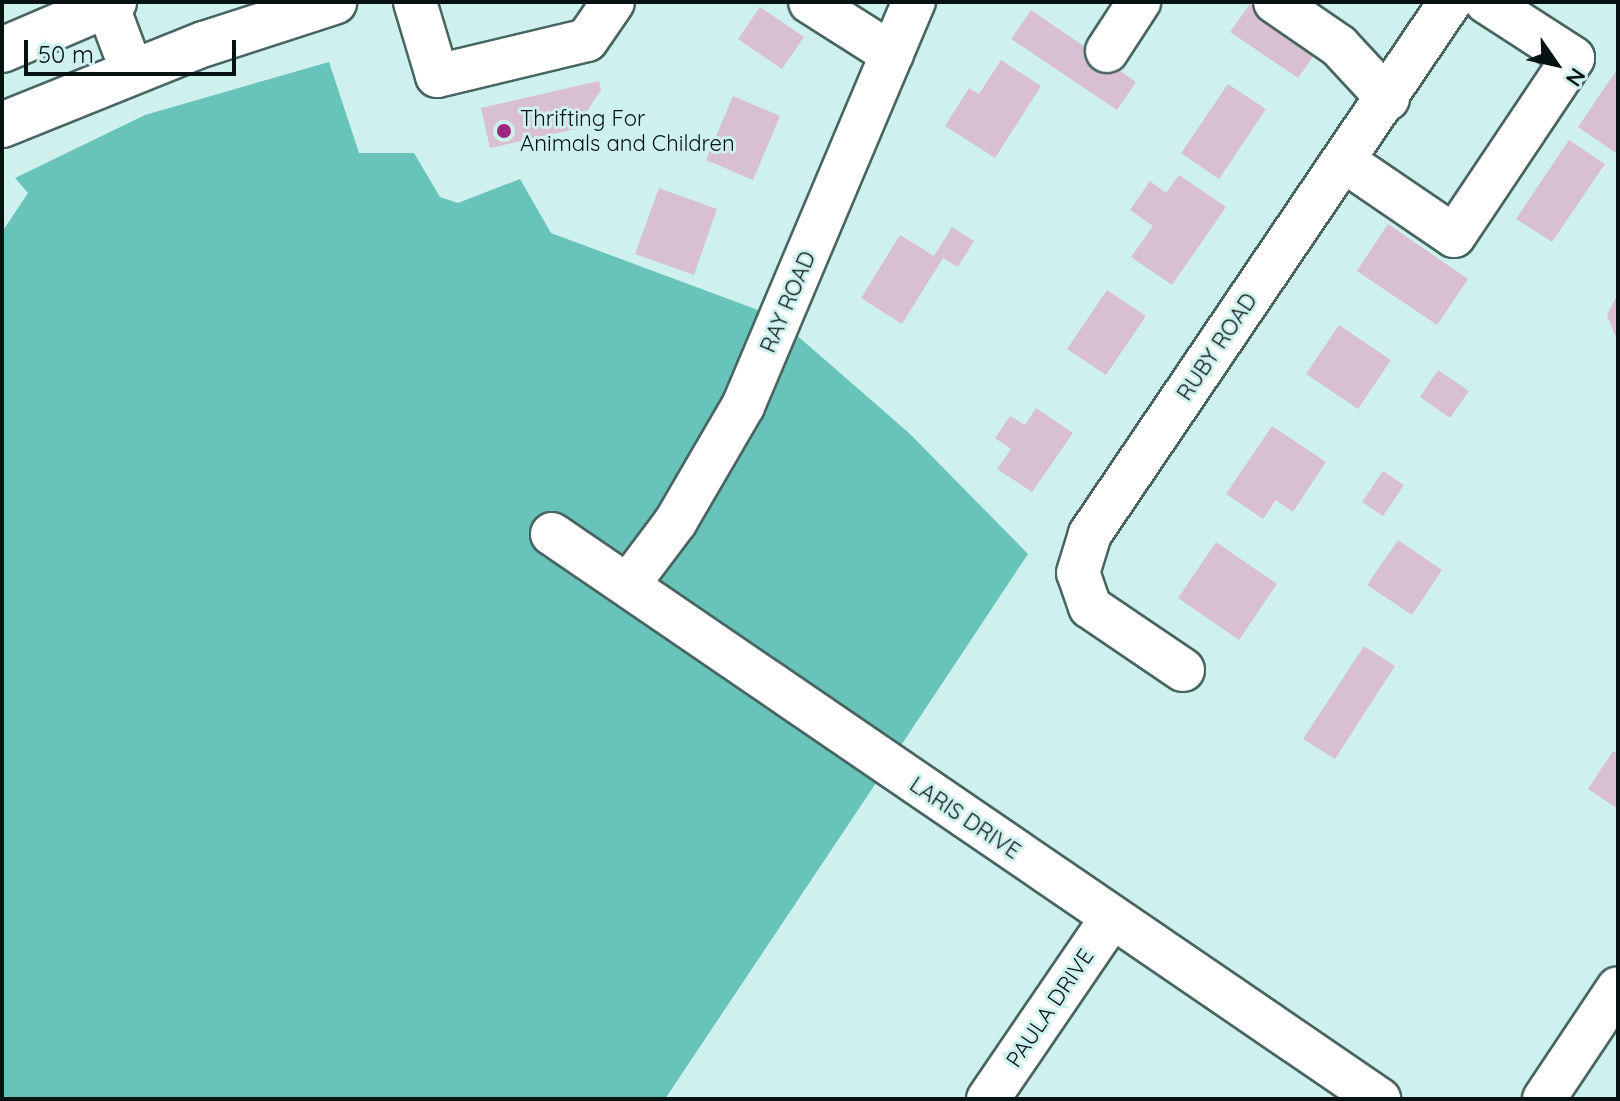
<!DOCTYPE html>
<html>
<head>
<meta charset="utf-8">
<style>
	body { margin:0 }
	#map { position:relative; width:1620px; height:1101px; overflow:hidden; background:#cff1ed; font-family:Quicksand,sans-serif }
	div>[style] { position:absolute }
	[style*='--x'] { left:calc(var(--x)*1px); top:calc(var(--y)*1px); width:calc(var(--w)*1px); rotate:calc(var(--a)*1deg) }
	.forest>* { inset:0; background:#68c3bb }
	.building>* { inset:0; background:#d9c0d0 }
	.roads { filter:drop-shadow(2px 0 #486562) drop-shadow(-2px 0 #486562) drop-shadow(0 2px #486562) drop-shadow(0 -2px #486562) }
	.minor>* { height:42px; margin:-21px; padding:0 21px; transform-origin:21px; border-radius:21px; background:#fff }
	.highway>* { height:44px; margin:-22px; padding:0 22px; transform-origin:22px; border-radius:22px; background:#fff }
	.dots>* { width:22px; height:22px; translate:-50% -50%; box-sizing:border-box; border:4px solid #cff1ed; border-radius:50% }
	span { translate:-50% -50%; white-space:nowrap; text-align:center; line-height:1.15; -webkit-text-stroke:6px #cff1ed; paint-order:stroke }
	.poi-label { font-size:22px; color:#071312 }
	.left { translate:0 -50%; text-align:left }
	.street-label { font-size:22px; color:#071312 }
	.frame { position:absolute; inset:0; border:4px solid #071312; pointer-events:none }
	.north { position:absolute; left:1516px; top:24px; width:80px; height:80px; -webkit-text-stroke:6px #cff1ed; paint-order:stroke; rotate:124deg; font-size:22px; font-weight:700; line-height:32px; text-align:center; color:#071312 }
	.north::after { content:''; display:block; margin:auto; width:28px; height:36px; background:#071312; clip-path:polygon(50% 0,100% 100%,50% 72%,0 100%) }
	.scale { position:absolute; left:24px; top:40px; width:212px; height:36px; box-sizing:border-box; border:4px solid #071312; border-top:0; padding-left:10px; font-size:24px; line-height:28px; white-space:nowrap; color:#071312; -webkit-text-stroke:6px #cff1ed; paint-order:stroke }
</style>
</head>
<body>
<div id="map">
	<div class="forest">
		<i style="clip-path:polygon(329px 62px,359px 153px,414px 153px,440px 197px,458px 203px,520px 179px,551px 233px,766px 313px,709px 437px,623px 564px,546px 513px,530px 536px,880px 777px,665px 1099px,2px 1099px,2px 232px,28px 193px,15px 178px,145px 115px)"></i>
		<i style="clip-path:polygon(793px 332px,909px 433px,1028px 554px,896px 753px,650px 583px)"></i>
	</div>
	<div class="building">
		<i style="clip-path:polygon(1250px 4px,1317px 51px,1298px 78px,1230px 32px)"></i>
		<i style="clip-path:polygon(760px 7px,804px 37px,782px 69px,738px 39px)"></i>
		<i style="clip-path:polygon(1031px 10px,1136px 82px,1117px 110px,1011px 39px)"></i>
		<i style="clip-path:polygon(1001px 60px,1041px 86px,995px 158px,945px 126px,969px 88px,979px 94px)"></i>
		<i style="clip-path:polygon(1618px 68px,1618px 150px,1616px 153px,1578px 127px)"></i>
		<i style="clip-path:polygon(599px 81px,601px 90px,575px 129px,490px 148px,481px 108px)"></i>
		<i style="clip-path:polygon(1228px 84px,1266px 109px,1219px 179px,1181px 153px)"></i>
		<i style="clip-path:polygon(733px 96px,780px 116px,753px 180px,706px 160px)"></i>
		<i style="clip-path:polygon(1569px 140px,1605px 164px,1552px 242px,1516px 219px)"></i>
		<i style="clip-path:polygon(1179px 175px,1226px 207px,1172px 285px,1131px 257px,1153px 226px,1130px 210px,1150px 181px,1166px 193px)"></i>
		<i style="clip-path:polygon(659px 188px,717px 209px,694px 275px,635px 254px)"></i>
		<i style="clip-path:polygon(1388px 224px,1468px 279px,1437px 325px,1357px 271px)"></i>
		<i style="clip-path:polygon(952px 227px,974px 241px,958px 267px,943px 258px,902px 324px,861px 298px,900px 235px,934px 256px)"></i>
		<i style="clip-path:polygon(1107px 290px,1146px 316px,1106px 375px,1067px 349px)"></i>
		<i style="clip-path:polygon(1618px 293px,1618px 343px,1607px 315px)"></i>
		<i style="clip-path:polygon(1339px 325px,1391px 360px,1358px 409px,1306px 374px)"></i>
		<i style="clip-path:polygon(1438px 370px,1469px 391px,1450px 418px,1420px 397px)"></i>
		<i style="clip-path:polygon(1036px 408px,1073px 433px,1032px 492px,997px 469px,1011px 449px,995px 438px,1010px 416px,1025px 425px)"></i>
		<i style="clip-path:polygon(1272px 426px,1326px 462px,1293px 512px,1276px 500px,1263px 519px,1226px 494px)"></i>
		<i style="clip-path:polygon(1383px 471px,1404px 485px,1383px 516px,1362px 502px)"></i>
		<i style="clip-path:polygon(1398px 540px,1442px 570px,1412px 615px,1367px 585px)"></i>
		<i style="clip-path:polygon(1216px 542px,1277px 584px,1239px 640px,1178px 598px)"></i>
		<i style="clip-path:polygon(1364px 646px,1395px 666px,1335px 759px,1303px 739px)"></i>
		<i style="clip-path:polygon(1613px 751px,1618px 754px,1618px 809px,1588px 789px)"></i>
	</div>
	<div class="roads">
		<div class="minor">
			<i style="--x:106;--y:2;--w:74;--a:69.4"></i>
			<i style="--x:415;--y:2;--w:77;--a:73.4"></i>
			<i style="--x:437;--y:76;--w:154;--a:-13.5"></i>
			<i style="--x:587;--y:40;--w:46;--a:-55.6"></i>
			<i style="--x:810;--y:2;--w:97;--a:32.4"></i>
			<i style="--x:1275;--y:2;--w:78;--a:34.5"></i>
			<i style="--x:1339;--y:46;--w:72;--a:47.2"></i>
			<i style="--x:1107;--y:51;--w:59;--a:-56.9"></i>
			<i style="--x:1344;--y:161;--w:133;--a:34.3"></i>
			<i style="--x:1454;--y:236;--w:214;--a:-56.2"></i>
			<i style="--x:1573;--y:58;--w:103;--a:-147.2"></i>
			<i style="--x:552;--y:534;--w:1002;--a:34.34"></i>
			<i style="--x:628;--y:585;--w:80;--a:-53.1"></i>
			<i style="--x:676;--y:521;--w:133;--a:-59.8"></i>
			<i style="--x:743;--y:406;--w:439;--a:-67.1"></i>
			<i style="--x:1183;--y:670;--w:112;--a:-145.9"></i>
			<i style="--x:1090;--y:607;--w:36;--a:-109"></i>
			<i style="--x:1078;--y:573;--w:41;--a:-72.9"></i>
			<i style="--x:1090;--y:534;--w:642;--a:-55.91"></i>
			<i style="--x:988;--y:1099;--w:220;--a:-55.7"></i>
			<i style="--x:1544;--y:1099;--w:133;--a:-56.3"></i>
		</div>
		<div class="highway">
			<i style="--x:2;--y:50;--w:122;--a:-23.2"></i>
			<i style="--x:2;--y:125;--w:218;--a:-21.9"></i>
			<i style="--x:204;--y:44;--w:137;--a:-17.9"></i>
		</div>
	</div>
	<div class="dots">
		<i style="left:504px;top:131px;background:#9d267f"></i>
	</div>
	<div class="poi-label">
		<span class="left" style="left:520px;top:131px">Thrifting For<br>Animals and Children</span>
	</div>
	<div class="street-label">
		<span style="left:788px;top:302px;rotate:-67deg">RAY ROAD</span>
		<span style="left:1217px;top:347px;rotate:-56deg">RUBY ROAD</span>
		<span style="left:965px;top:818px;rotate:34deg">LARIS DRIVE</span>
		<span style="left:1050px;top:1008px;rotate:-56deg">PAULA DRIVE</span>
	</div>
	<div class="frame"></div>
	<div class="north">N</div>
	<div class="scale">50 m</div>
</div>
</body>
</html>
